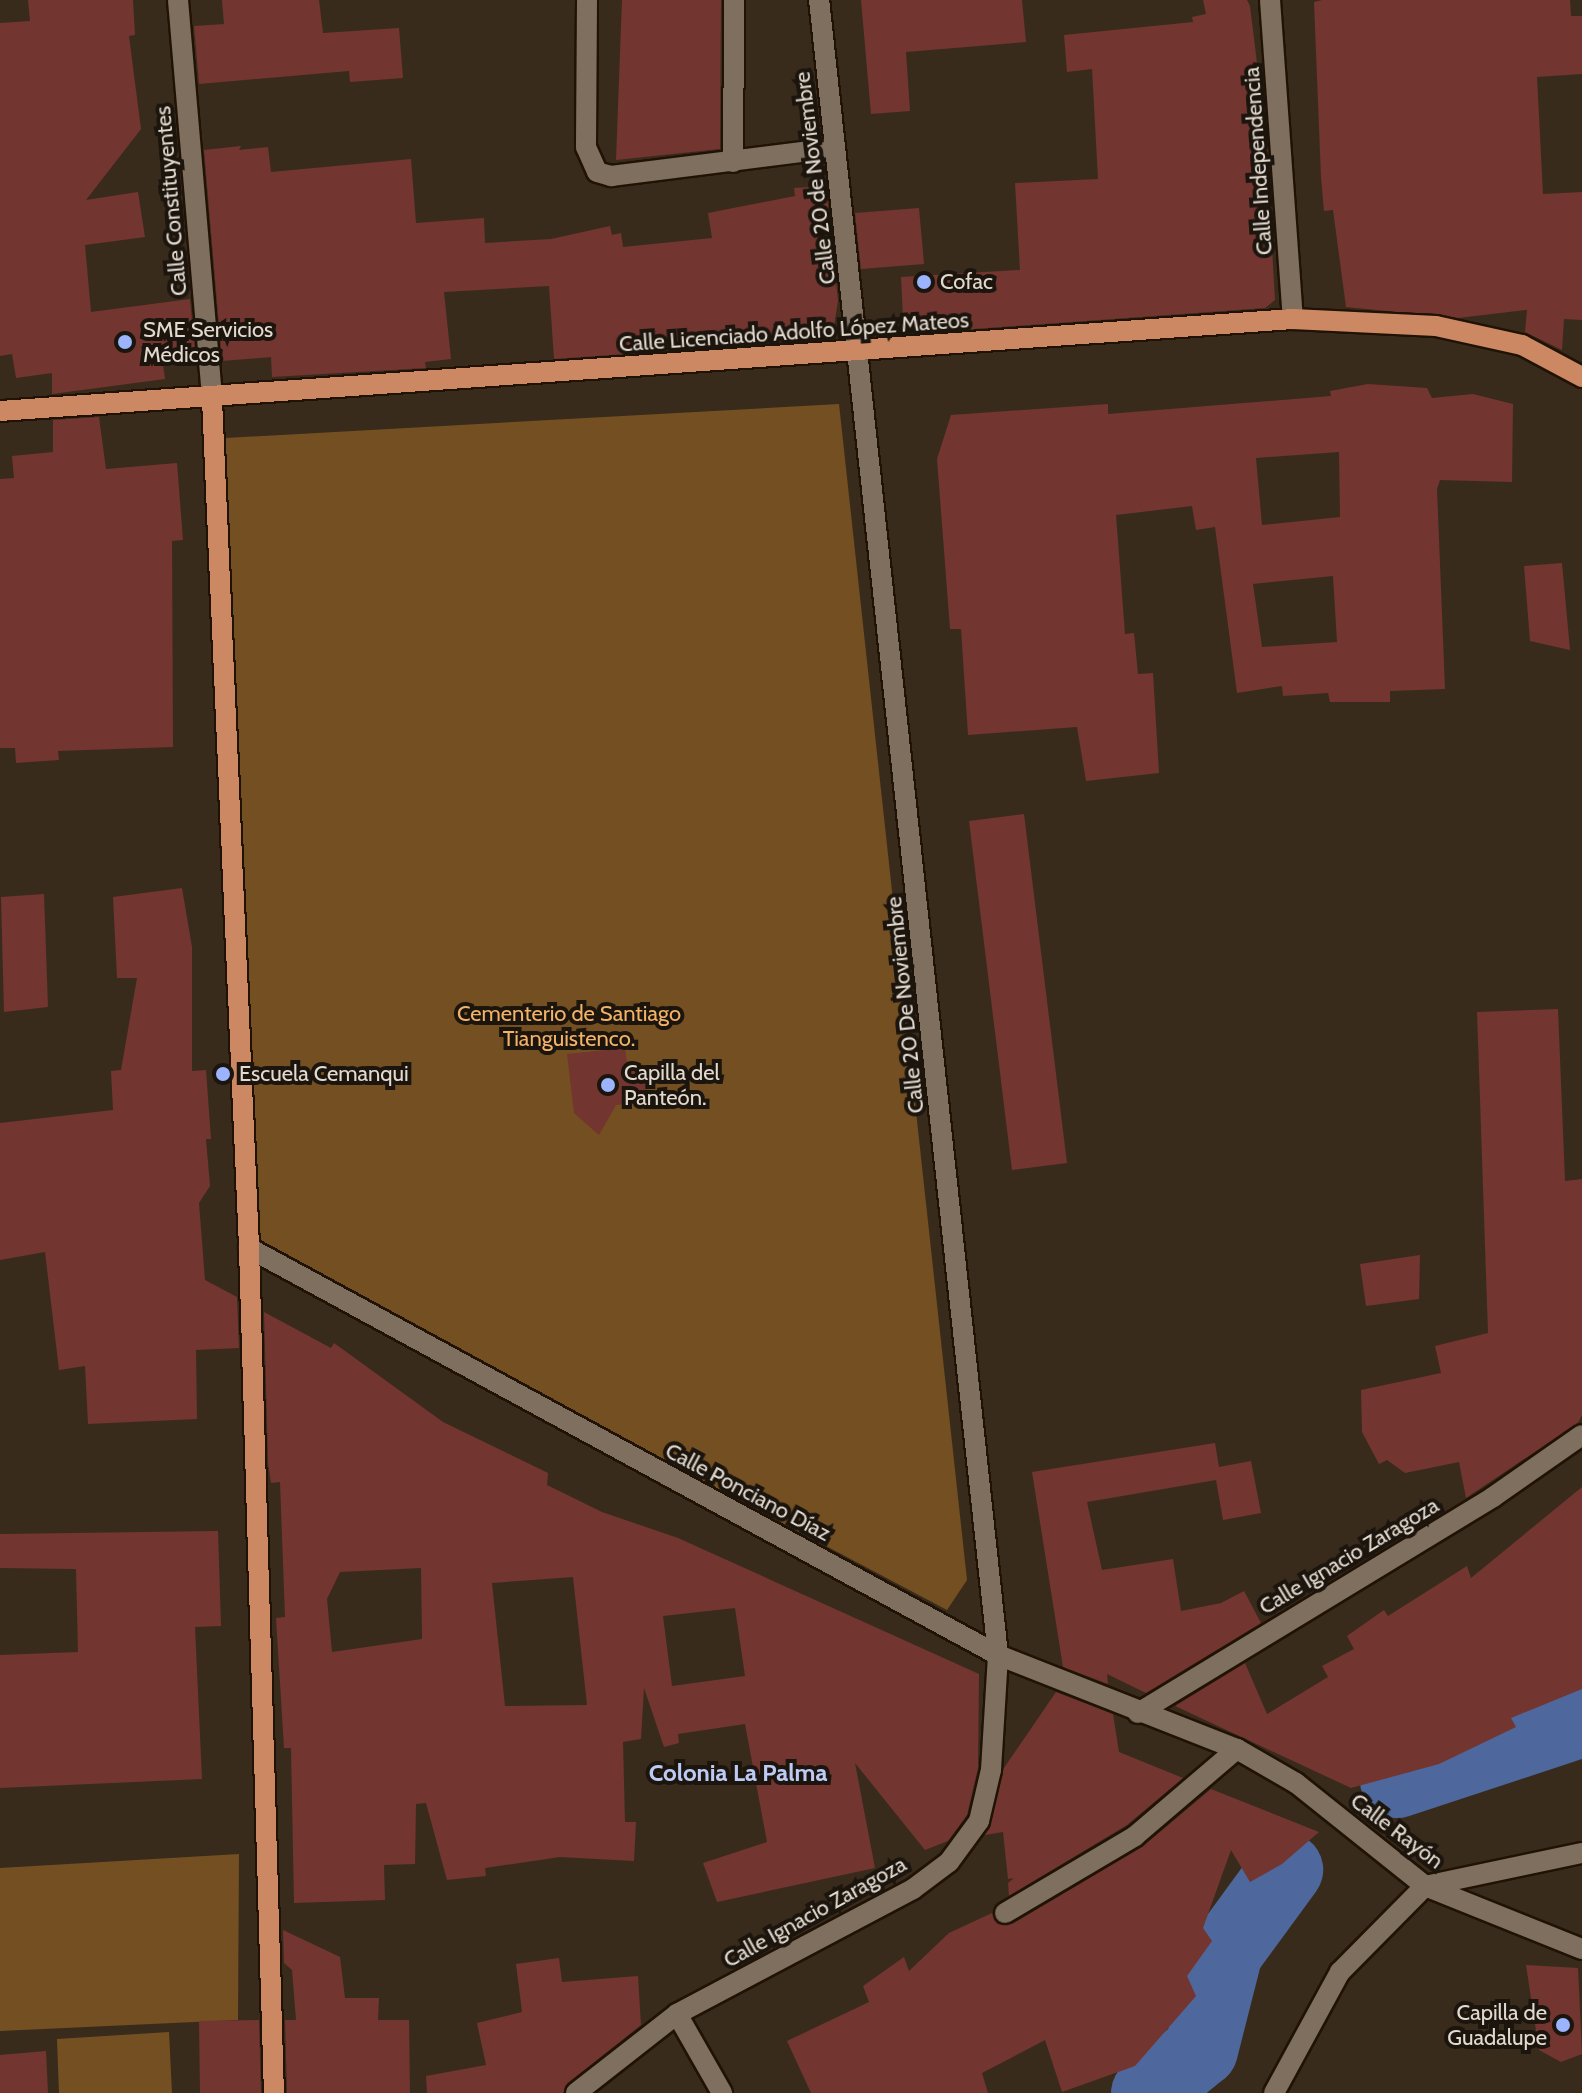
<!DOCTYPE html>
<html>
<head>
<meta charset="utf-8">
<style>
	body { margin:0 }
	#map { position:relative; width:1582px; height:2093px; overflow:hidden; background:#392b1c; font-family:Cabin,sans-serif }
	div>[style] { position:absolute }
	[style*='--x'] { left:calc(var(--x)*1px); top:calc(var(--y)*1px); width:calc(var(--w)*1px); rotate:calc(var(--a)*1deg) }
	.green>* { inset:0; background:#744f22 }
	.river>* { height:74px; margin:-37px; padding:0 37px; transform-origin:37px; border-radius:37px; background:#4e679c }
	.building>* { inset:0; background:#73352f }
	.roads { filter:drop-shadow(2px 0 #201305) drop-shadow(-2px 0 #201305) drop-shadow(0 2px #201305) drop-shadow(0 -2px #201305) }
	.minor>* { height:20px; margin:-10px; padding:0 10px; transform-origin:10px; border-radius:10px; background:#7f6f5e }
	.major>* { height:20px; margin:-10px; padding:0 10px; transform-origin:10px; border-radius:10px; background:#cc8863 }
	.dots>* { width:22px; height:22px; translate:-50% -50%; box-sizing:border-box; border:4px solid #1b150e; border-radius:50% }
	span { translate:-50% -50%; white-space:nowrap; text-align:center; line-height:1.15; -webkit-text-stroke:8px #1b150e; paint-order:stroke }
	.street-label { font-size:22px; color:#e2d9cf }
	.poi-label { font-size:22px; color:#e2d9cf }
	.left { translate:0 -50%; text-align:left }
	.right { translate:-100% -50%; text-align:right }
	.park-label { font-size:22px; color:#f2b267 }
	.neighbourhood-label { font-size:24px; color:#bccaf4; font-weight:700 }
</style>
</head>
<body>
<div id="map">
	<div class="green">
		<i style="clip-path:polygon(839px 404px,967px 1580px,947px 1610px,261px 1247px,241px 1209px,208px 439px)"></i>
		<i style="clip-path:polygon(239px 1854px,238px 2020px,0 2031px,0 1868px)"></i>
		<i style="clip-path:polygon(169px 2032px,172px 2093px,59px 2093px,57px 2039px)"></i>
	</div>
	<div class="river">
		<i style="--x:1397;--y:1781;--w:195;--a:-18.2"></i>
		<i style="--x:1148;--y:2093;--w:68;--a:-39.1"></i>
		<i style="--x:1201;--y:2050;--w:101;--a:-75.7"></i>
		<i style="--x:1226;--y:1952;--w:102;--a:-53.8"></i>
	</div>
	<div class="building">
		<i style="clip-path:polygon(28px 0,133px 0,135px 35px,129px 36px,141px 129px,86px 200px,138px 192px,145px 237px,85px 245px,91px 312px,190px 299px,196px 363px,163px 365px,165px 379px,52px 394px,52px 373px,16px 378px,12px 354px,0 356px,0 23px,30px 21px)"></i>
		<i style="clip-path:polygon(222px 0,319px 0,323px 33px,399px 28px,403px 78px,350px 82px,349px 71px,199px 84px,194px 26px,224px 24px)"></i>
		<i style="clip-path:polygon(622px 0,721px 0,720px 149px,616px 160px)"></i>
		<i style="clip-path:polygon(861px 0,1022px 0,1026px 42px,906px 52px,910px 111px,871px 114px)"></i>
		<i style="clip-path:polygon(1203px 0,1247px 0,1250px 6px,1269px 161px,1255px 164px,1262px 248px,1272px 248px,1275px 300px,1265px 308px,918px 333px,903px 318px,901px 277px,1020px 270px,1015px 183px,1098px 179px,1092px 69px,1067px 72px,1064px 35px,1193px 22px,1192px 17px,1206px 14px)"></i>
		<i style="clip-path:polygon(1322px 0,1570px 0,1571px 16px,1582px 16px,1582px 74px,1537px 77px,1543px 194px,1582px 192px,1582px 320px,1564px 319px,1562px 350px,1525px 332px,1527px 310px,1458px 318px,1346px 307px,1333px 210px,1324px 211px,1321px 177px,1314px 2px)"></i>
		<i style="clip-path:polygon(241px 146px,239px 150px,268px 147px,271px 172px,411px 159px,416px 223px,484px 218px,485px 243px,551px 239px,610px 226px,612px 235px,621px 233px,623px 247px,712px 238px,708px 213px,795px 196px,794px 188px,826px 186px,838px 301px,832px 339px,680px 341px,681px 350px,554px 359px,549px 286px,444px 292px,451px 359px,425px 362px,426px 368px,272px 377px,271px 357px,222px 361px,204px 150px)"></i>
		<i style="clip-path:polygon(919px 208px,924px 264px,861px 269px,855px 213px)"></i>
		<i style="clip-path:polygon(evenodd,1368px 384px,1427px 388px,1432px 398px,1473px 394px,1513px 404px,1512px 482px,1440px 480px,1437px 489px,1445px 689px,1390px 691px,1390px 702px,1330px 702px,1328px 693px,1283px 696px,1282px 686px,1237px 693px,1215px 527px,1196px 530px,1192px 506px,1116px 515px,1125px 634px,1134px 633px,1138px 674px,1153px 673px,1159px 773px,1086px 781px,1077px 727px,968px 735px,961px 629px,950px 629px,937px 459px,951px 415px,1108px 404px,1108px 414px,1331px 396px,1330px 391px,1368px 384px,1339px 452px,1340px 517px,1262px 525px,1256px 458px,1339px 452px,1368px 384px,1333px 576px,1337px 642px,1262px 647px,1253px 584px,1333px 576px)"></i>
		<i style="clip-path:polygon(99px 417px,106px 469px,177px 463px,183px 540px,172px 541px,173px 747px,58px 751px,59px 760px,16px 763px,15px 748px,0 748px,0 479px,14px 478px,12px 456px,53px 452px,53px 420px)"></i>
		<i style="clip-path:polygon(1562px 563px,1570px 650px,1530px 641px,1524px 566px)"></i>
		<i style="clip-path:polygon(1024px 814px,1067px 1163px,1012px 1170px,969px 821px)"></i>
		<i style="clip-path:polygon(182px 888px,192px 947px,192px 1071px,206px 1070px,211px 1139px,206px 1139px,210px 1186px,199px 1203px,205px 1280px,237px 1297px,239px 1348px,196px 1350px,197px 1419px,88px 1424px,85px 1366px,59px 1370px,45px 1252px,0 1260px,0 1123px,113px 1110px,111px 1071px,121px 1070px,137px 978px,117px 978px,113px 897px)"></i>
		<i style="clip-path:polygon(44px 894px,48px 1007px,4px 1012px,1px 897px)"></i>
		<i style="clip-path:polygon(1558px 1009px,1565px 1181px,1582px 1179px,1582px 1415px,1578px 1423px,1466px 1498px,1459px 1462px,1405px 1473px,1387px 1460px,1379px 1464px,1362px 1432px,1361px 1390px,1441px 1373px,1435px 1346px,1488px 1333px,1477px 1012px)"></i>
		<i style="clip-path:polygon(625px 1048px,628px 1069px,644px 1067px,648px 1101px,616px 1105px,599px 1135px,574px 1113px,567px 1054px)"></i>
		<i style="clip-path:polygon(1420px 1255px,1419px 1299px,1366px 1306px,1360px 1264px)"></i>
		<i style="clip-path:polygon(evenodd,264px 1312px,331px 1348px,334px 1343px,443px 1422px,548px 1473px,547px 1485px,602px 1512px,678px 1538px,979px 1674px,978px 1768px,967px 1815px,948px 1841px,925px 1850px,855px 1763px,875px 1868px,717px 1902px,703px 1863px,767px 1842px,745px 1724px,678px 1734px,679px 1743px,664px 1747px,644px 1688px,641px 1739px,623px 1742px,625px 1822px,636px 1822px,634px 1861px,560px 1857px,485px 1868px,486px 1876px,447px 1880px,426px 1803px,416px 1804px,415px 1864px,384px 1865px,385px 1900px,294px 1903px,291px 1748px,284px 1748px,276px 1618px,285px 1617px,280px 1482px,271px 1483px,268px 1463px,264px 1312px,421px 1568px,422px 1639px,332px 1652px,327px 1599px,340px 1572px,421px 1568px,264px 1312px,573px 1577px,587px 1705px,505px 1706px,492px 1583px,573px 1577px,264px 1312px,735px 1608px,745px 1676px,672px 1686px,663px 1616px,735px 1608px)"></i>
		<i style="clip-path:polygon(1215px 1443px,1219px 1467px,1251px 1461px,1261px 1513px,1223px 1520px,1216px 1480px,1087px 1502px,1102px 1570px,1173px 1559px,1181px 1611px,1221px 1603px,1244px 1591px,1261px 1623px,1146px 1693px,1107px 1674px,1108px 1684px,1063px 1667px,1032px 1472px)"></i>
		<i style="clip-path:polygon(1582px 1487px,1582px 1689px,1511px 1718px,1516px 1727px,1439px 1764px,1351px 1788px,1175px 1706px,1245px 1663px,1267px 1714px,1328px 1677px,1322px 1666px,1354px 1649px,1347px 1636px,1384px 1610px,1388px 1616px,1467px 1566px,1471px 1578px)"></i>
		<i style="clip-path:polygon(218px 1531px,221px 1626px,195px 1627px,202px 1779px,0 1788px,0 1655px,78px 1652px,76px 1569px,0 1568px,0 1534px)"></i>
		<i style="clip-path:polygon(1056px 1692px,1113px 1714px,1119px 1752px,1183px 1778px,1127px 1825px,1009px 1896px,1008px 1883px,1014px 1878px,1008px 1879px,1003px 1832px,985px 1835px,1004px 1768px)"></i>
		<i style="clip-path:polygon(1211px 1789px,1319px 1832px,1282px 1864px,1250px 1882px,1231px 1850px,1203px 1928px,1212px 1941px,1187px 1976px,1196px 1996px,1135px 2066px,1062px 2092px,1045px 2040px,982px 2073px,988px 2093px,811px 2093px,787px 2041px,869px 2002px,863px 1986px,904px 1957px,909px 1971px,949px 1933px,992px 1913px,998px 1924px,1012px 1924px,1142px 1847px)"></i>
		<i style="clip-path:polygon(283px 1930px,340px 1957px,345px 1998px,379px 1998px,378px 2020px,409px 2020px,410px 2093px,287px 2093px,285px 2020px,296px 2020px,292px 1970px,284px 1963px)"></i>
		<i style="clip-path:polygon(559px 1958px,562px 1982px,638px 1976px,641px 2025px,568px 2083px,563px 2093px,427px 2093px,426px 2076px,486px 2065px,477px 2023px,522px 2012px,516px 1964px)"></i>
		<i style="clip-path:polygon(1526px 1965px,1578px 1968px,1582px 2054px,1561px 2062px,1539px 2050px)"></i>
		<i style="clip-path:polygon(259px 2020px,261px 2093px,200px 2093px,199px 2021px)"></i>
		<i style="clip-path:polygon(46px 2051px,48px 2093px,0 2093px,0 2055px)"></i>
	</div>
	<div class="roads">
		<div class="minor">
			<i style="--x:178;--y:0;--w:400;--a:85.1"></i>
			<i style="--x:587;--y:0;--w:147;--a:90.4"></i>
			<i style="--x:586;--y:147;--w:27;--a:66"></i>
			<i style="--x:597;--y:172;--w:15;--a:16"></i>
			<i style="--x:611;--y:176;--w:225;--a:-7.2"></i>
			<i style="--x:1270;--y:0;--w:320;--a:85.9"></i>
			<i style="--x:733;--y:162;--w:162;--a:-89.6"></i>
			<i style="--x:249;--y:1248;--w:852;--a:28.52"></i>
			<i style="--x:998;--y:1655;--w:257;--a:21.5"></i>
			<i style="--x:1237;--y:1749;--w:68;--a:30"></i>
			<i style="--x:1296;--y:1783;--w:165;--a:38.6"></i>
			<i style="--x:1425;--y:1886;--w:169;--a:21.9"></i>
			<i style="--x:1138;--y:1713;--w:416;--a:-31.3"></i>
			<i style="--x:1493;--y:1497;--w:108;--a:-34.9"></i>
			<i style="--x:1425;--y:1886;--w:160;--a:-11.9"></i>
			<i style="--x:1005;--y:1913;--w:151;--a:-30.6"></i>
			<i style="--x:1135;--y:1836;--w:134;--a:-40.5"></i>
			<i style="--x:677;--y:2014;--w:91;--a:60.3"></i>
			<i style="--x:576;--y:2093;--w:128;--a:-38"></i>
			<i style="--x:677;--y:2014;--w:267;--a:-27.9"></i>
			<i style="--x:913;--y:1889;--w:45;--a:-36.9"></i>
			<i style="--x:949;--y:1862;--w:51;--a:-53.8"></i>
			<i style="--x:979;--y:1821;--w:52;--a:-76.8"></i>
			<i style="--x:991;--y:1770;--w:115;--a:-86.5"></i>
			<i style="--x:998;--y:1655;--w:1665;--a:-96.17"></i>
			<i style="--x:1274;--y:2093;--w:138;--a:-61.4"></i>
			<i style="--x:1340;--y:1972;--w:121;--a:-45.3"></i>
		</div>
		<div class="major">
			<i style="--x:212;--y:399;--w:850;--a:87.5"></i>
			<i style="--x:249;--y:1248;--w:845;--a:88.31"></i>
			<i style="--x:0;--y:411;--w:1296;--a:-4.07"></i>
			<i style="--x:1293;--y:319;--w:143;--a:2.8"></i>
			<i style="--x:1436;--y:326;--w:88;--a:12.5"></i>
			<i style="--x:1522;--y:345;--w:68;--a:28.1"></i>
		</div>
	</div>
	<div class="dots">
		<i style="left:924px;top:282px;background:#9cb4fd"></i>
		<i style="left:125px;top:342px;background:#9cb4fd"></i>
		<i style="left:223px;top:1074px;background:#9cb4fd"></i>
		<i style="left:608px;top:1085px;background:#9cb4fd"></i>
		<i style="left:1563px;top:2025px;background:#9cb4fd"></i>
	</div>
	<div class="street-label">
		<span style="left:1258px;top:161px;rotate:-94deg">Calle Independencia</span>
		<span style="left:815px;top:178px;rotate:-97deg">Calle 20 de Noviembre</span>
		<span style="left:171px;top:201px;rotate:-95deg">Calle Constituyentes</span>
		<span style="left:794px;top:332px;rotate:-4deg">Calle Licenciado Adolfo López Mateos</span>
		<span style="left:905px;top:1005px;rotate:-96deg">Calle 20 De Noviembre</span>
		<span style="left:748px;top:1492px;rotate:28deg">Calle Ponciano Díaz</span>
		<span style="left:1349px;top:1556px;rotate:-31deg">Calle Ignacio Zaragoza</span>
		<span style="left:1397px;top:1831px;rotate:37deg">Calle Rayón</span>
		<span style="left:815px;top:1912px;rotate:-29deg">Calle Ignacio Zaragoza</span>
	</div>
	<div class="poi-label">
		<span class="left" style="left:940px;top:282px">Cofac</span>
		<span class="left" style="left:143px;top:342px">SME Servicios<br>Médicos</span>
		<span class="left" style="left:624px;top:1085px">Capilla del<br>Panteón.</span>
		<span class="left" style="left:239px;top:1074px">Escuela Cemanqui</span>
		<span class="right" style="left:1547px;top:2025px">Capilla de<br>Guadalupe</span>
	</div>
	<div class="park-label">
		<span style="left:569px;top:1026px">Cementerio de Santiago<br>Tianguistenco.</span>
	</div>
	<div class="neighbourhood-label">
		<span style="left:738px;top:1773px">Colonia La Palma</span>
	</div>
</div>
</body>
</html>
